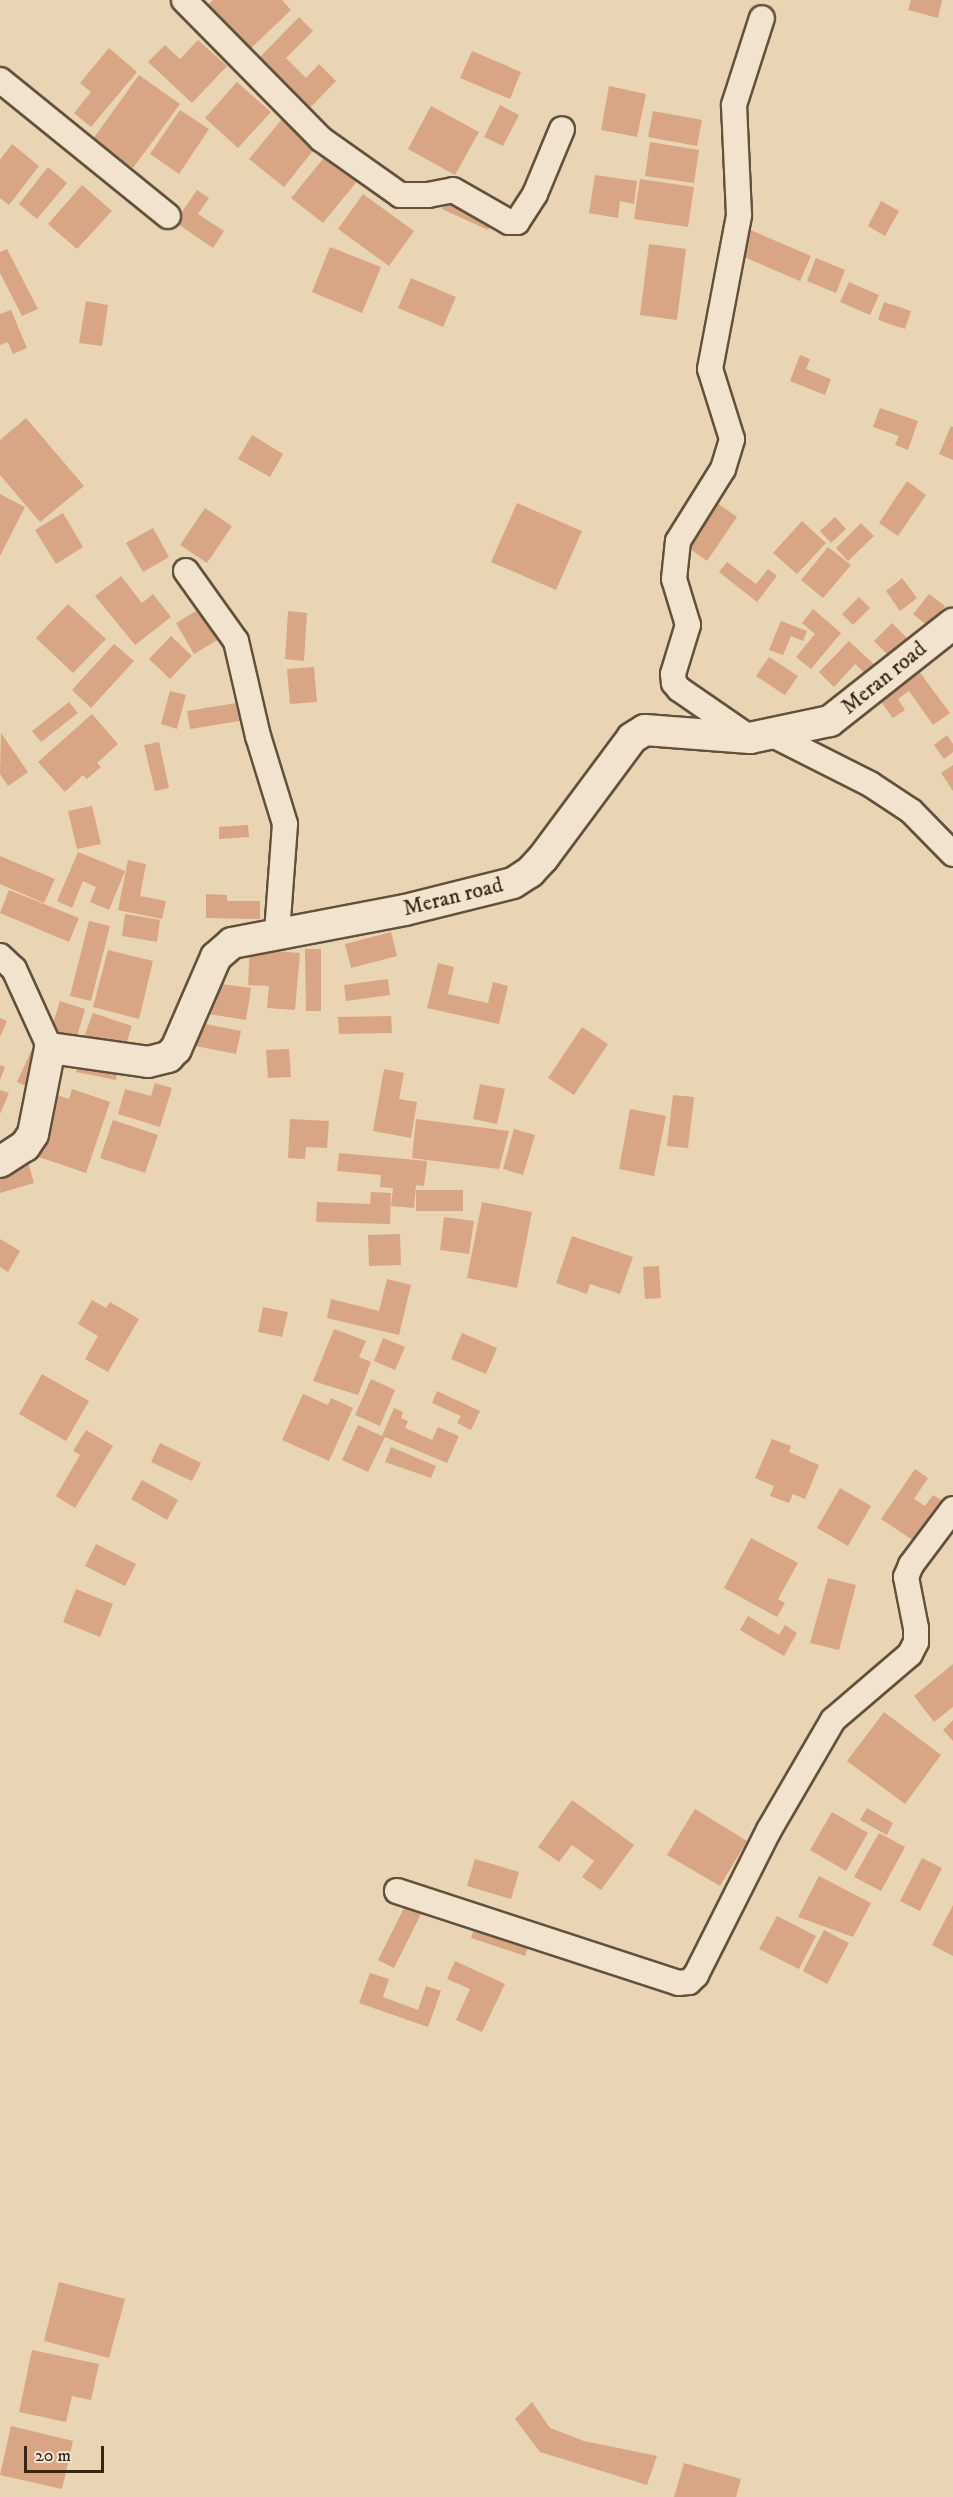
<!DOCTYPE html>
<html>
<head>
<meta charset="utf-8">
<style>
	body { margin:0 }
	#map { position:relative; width:953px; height:2497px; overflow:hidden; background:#e9d4b3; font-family:"IM FELL DW Pica",serif }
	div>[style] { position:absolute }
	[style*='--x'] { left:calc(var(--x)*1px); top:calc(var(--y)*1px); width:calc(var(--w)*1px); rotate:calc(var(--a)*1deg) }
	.building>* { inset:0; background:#d9a685 }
	.roads { filter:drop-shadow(2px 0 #62523c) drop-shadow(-2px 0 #62523c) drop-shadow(0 2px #62523c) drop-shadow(0 -2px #62523c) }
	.minor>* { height:24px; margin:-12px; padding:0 12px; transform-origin:12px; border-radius:12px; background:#f1e3ce }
	.tertiary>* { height:30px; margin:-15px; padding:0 15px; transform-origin:15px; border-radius:15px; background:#f1e3ce }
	span { translate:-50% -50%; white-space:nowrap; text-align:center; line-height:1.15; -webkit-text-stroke:6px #f1e3ce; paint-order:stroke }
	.street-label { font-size:22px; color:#352715 }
	.scale { position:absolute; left:24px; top:2446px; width:80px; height:27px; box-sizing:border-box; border:3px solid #352715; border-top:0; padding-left:8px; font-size:18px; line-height:21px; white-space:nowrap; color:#352715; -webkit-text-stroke:4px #f1e3ce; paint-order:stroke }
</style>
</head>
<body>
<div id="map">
	<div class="building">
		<i style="clip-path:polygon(213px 0,282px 0,291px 10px,250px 49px,208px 5px)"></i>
		<i style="clip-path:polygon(911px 0,942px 0,938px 18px,908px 10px)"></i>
		<i style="clip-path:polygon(299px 17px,313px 31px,286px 58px,306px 78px,319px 64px,336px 81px,308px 110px,257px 60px)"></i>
		<i style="clip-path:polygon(198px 40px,227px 66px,192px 103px,148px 62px,165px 45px,180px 59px)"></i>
		<i style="clip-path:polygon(109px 48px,137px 72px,91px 127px,74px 113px,91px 92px,80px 83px)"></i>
		<i style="clip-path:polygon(472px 51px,521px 72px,510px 99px,460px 78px)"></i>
		<i style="clip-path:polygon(139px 75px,180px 104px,133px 168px,93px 139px)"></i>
		<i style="clip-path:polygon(237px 82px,271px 112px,238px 148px,205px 118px)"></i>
		<i style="clip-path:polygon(609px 86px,646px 94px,637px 137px,601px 130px)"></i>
		<i style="clip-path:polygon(500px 105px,519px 115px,503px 146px,484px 137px)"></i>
		<i style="clip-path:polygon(431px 106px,479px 132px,455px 175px,408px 149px)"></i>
		<i style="clip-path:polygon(180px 110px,209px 129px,179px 174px,150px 154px)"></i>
		<i style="clip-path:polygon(653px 111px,702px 120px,697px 146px,648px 137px)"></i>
		<i style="clip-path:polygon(282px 119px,316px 147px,284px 187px,249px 159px)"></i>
		<i style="clip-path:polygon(650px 142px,699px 150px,694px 183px,645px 176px)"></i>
		<i style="clip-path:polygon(12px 144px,39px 166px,9px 205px,0 198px,0 160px)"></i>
		<i style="clip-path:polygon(327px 154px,359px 179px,323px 223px,291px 198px)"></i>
		<i style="clip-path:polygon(48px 167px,67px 183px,37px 219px,19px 204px)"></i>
		<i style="clip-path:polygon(595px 175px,637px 181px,634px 204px,620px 201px,618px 218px,589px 213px)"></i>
		<i style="clip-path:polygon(640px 179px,694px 187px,688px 227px,634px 219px)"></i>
		<i style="clip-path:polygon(82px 185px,112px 211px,77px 249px,48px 224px)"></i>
		<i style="clip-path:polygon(197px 190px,209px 198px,198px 214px,224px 231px,213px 248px,175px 222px)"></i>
		<i style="clip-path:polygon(449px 193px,495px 214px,488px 230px,442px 209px)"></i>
		<i style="clip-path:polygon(363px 194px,414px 231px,389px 266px,338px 229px)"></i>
		<i style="clip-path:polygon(881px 201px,899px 211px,885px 236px,868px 226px)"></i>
		<i style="clip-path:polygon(746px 228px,811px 256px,800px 281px,735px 253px)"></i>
		<i style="clip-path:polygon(649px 244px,686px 249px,677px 320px,640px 315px)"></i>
		<i style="clip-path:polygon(330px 247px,381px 267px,362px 313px,312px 292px)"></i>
		<i style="clip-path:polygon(7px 249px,38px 309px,22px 316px,0 273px,0 252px)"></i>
		<i style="clip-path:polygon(816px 258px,845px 270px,836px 293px,807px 281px)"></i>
		<i style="clip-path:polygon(411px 278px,456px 297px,443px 327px,398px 308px)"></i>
		<i style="clip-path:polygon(849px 282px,879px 295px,870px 315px,840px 302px)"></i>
		<i style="clip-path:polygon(86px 301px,108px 305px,102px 346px,79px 343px)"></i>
		<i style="clip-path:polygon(884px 302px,911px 311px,905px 329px,878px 320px)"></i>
		<i style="clip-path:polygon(11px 310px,27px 348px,13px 354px,8px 342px,0 345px,0 314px)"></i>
		<i style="clip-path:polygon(800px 355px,810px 359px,806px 369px,831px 379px,825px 395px,790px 381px)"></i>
		<i style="clip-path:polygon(880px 408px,918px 421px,908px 450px,895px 445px,899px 436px,873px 427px)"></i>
		<i style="clip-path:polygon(26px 418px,84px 486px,40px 522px,0 475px,0 440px)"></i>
		<i style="clip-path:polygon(951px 426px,953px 427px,953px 460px,939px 454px)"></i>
		<i style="clip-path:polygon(252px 435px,283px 454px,270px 477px,238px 459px)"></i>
		<i style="clip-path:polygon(907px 481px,926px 495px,898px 536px,879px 523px)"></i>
		<i style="clip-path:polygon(0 494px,25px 507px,0 556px)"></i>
		<i style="clip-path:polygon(713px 500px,737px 517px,707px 561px,683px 544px)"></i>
		<i style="clip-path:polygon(517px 503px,582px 531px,556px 590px,491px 562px)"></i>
		<i style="clip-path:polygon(205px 508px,232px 526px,207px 563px,180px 545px)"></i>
		<i style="clip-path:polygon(63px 513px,83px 547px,56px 564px,35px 530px)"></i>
		<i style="clip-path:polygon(835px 517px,846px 529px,831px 543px,820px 531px)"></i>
		<i style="clip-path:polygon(802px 521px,826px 543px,797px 574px,773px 553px)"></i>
		<i style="clip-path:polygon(861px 523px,874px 536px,848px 561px,836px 548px)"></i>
		<i style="clip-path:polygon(153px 528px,169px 557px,143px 572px,126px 543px)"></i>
		<i style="clip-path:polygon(828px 547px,851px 565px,823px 598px,801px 580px)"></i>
		<i style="clip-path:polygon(727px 562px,756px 584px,768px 569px,777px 576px,757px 602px,719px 572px)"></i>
		<i style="clip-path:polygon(121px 576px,142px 603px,153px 594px,171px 617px,135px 645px,95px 596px)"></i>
		<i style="clip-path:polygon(902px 578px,917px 598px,900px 611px,886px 591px)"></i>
		<i style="clip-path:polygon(929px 594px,945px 606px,929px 627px,913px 614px)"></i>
		<i style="clip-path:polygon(859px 597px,870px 608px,853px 625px,842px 614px)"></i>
		<i style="clip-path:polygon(68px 604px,106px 639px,73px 673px,36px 638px)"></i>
		<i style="clip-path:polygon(201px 608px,219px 639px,194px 654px,176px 623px)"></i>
		<i style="clip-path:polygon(813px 609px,841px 633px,811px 669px,796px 657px,815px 634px,802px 623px)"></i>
		<i style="clip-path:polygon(288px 611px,307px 613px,304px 661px,285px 659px)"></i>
		<i style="clip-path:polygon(781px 621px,807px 631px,803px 641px,791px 636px,783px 655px,769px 650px)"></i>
		<i style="clip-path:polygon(892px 623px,908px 639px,890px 657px,874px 641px)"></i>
		<i style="clip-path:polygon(171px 636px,192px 656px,170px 679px,149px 659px)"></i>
		<i style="clip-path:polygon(849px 641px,878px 668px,869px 677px,855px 664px,834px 687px,819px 672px)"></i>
		<i style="clip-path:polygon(114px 644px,134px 661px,91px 708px,72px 690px)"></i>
		<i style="clip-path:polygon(769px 657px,798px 676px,785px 695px,756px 676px)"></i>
		<i style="clip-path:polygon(314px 667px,317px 702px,290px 704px,287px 669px)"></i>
		<i style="clip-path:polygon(918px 670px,950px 713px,933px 725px,909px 691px,898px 699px,905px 710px,893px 718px,878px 698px)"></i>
		<i style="clip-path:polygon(170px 691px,186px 695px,177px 729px,161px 724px)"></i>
		<i style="clip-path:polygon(69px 702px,78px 713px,41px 742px,32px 731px)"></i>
		<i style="clip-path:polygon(243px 702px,246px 720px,190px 729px,187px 711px)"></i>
		<i style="clip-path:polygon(92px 714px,118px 744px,97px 763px,101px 767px,87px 779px,83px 775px,65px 792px,38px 762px)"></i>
		<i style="clip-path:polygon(1px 733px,28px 772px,8px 786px,0 774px)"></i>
		<i style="clip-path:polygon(947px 735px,953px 744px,953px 752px,944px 759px,934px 745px)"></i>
		<i style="clip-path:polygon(159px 742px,169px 788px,155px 791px,144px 745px)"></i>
		<i style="clip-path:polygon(953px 765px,953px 791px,941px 773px)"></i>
		<i style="clip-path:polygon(92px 806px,101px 844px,77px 849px,68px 811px)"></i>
		<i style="clip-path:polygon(248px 825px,249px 837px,219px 839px,219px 827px)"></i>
		<i style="clip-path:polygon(78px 852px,125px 871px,109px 910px,90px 902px,96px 887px,83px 881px,72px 908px,57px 901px)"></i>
		<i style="clip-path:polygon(0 856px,55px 879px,44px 903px,0 884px)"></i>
		<i style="clip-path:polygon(128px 860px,146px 864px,140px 896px,166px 901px,162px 919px,118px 910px)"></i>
		<i style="clip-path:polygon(9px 890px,79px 918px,69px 942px,0 913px)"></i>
		<i style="clip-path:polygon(206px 894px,227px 895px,227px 901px,260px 901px,260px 919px,206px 918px)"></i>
		<i style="clip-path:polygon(125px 914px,160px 920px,157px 942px,122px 936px)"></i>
		<i style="clip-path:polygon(89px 921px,110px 926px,91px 1001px,70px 996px)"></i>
		<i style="clip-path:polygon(391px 932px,397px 956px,351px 968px,345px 944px)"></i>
		<i style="clip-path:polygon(250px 949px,300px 953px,295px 1010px,267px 1008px,269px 986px,248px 985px)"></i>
		<i style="clip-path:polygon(305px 949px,321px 949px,321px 1011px,306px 1011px)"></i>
		<i style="clip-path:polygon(108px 950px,153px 961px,139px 1019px,93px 1007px)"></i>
		<i style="clip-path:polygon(438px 963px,454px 967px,448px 994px,488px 1003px,493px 982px,508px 986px,499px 1024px,427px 1008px)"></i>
		<i style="clip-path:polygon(388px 979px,390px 995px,346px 1001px,344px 985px)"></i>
		<i style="clip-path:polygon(207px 982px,251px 988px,246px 1020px,202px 1013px)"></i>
		<i style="clip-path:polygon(60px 1001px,85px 1009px,74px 1046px,48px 1039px)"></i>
		<i style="clip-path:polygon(93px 1013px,132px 1026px,122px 1056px,82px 1042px)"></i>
		<i style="clip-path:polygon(391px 1016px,392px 1033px,339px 1034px,338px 1017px)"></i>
		<i style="clip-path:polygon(0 1018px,7px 1021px,0 1037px)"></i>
		<i style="clip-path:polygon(195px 1022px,241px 1031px,236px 1054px,190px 1045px)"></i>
		<i style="clip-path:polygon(582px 1027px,608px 1044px,574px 1095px,548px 1078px)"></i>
		<i style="clip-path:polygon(32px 1049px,45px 1055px,30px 1088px,17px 1082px)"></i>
		<i style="clip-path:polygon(289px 1049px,291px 1077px,268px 1078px,266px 1050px)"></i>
		<i style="clip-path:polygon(80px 1054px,119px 1063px,116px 1080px,76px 1072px)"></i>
		<i style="clip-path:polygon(0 1065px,5px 1067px,0 1080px)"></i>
		<i style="clip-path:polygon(384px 1069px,404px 1073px,399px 1099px,417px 1102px,411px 1138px,373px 1131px)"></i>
		<i style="clip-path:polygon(155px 1083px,172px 1088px,160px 1127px,118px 1114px,125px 1089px,151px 1096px)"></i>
		<i style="clip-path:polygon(480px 1084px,505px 1089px,497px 1124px,473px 1119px)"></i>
		<i style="clip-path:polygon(72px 1089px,110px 1102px,86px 1173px,33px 1155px,54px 1094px,69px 1099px)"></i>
		<i style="clip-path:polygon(0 1090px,9px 1093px,0 1114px)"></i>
		<i style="clip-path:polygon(673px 1095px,694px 1097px,688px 1148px,667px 1146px)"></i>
		<i style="clip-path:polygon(630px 1109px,666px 1116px,654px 1176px,619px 1169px)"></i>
		<i style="clip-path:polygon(290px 1119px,329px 1121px,327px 1148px,306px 1147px,305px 1159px,288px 1158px)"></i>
		<i style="clip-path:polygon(416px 1119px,509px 1131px,499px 1169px,412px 1158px)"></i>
		<i style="clip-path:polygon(113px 1120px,158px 1135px,145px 1173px,100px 1158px)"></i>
		<i style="clip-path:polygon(514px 1129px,535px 1135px,523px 1175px,503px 1169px)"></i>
		<i style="clip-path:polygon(339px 1153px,427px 1161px,424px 1186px,416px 1185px,414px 1208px,391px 1206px,393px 1188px,380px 1187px,381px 1175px,337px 1171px)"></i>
		<i style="clip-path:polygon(27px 1159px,34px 1183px,0 1193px,0 1166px)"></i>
		<i style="clip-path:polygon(416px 1190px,463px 1190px,463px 1211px,416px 1211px)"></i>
		<i style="clip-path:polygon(371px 1192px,391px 1193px,390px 1224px,316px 1222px,317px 1202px,370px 1204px)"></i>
		<i style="clip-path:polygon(482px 1202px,532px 1212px,517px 1288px,467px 1278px)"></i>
		<i style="clip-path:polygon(444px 1217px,474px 1221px,469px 1254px,440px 1250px)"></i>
		<i style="clip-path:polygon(400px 1234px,401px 1265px,369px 1266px,368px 1235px)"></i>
		<i style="clip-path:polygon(572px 1236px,633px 1257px,620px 1294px,590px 1284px,587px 1294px,556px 1283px)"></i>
		<i style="clip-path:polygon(0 1239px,20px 1251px,8px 1272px,0 1267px)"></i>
		<i style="clip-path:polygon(659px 1266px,661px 1298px,645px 1299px,643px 1267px)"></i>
		<i style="clip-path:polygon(387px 1279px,411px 1285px,399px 1335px,327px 1318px,331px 1299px,379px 1311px)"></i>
		<i style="clip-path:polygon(92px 1300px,106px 1308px,110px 1302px,139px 1319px,108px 1372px,85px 1359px,98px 1336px,78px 1324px)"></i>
		<i style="clip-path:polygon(263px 1307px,288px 1312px,282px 1337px,258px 1332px)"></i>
		<i style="clip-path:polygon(334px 1329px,366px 1341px,359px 1357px,371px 1362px,358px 1395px,313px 1381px)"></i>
		<i style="clip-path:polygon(462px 1333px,497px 1348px,486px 1374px,451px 1359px)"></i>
		<i style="clip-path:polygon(383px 1338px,405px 1347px,395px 1370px,374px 1361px)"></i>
		<i style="clip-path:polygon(42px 1374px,89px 1401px,66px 1441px,19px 1414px)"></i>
		<i style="clip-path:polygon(371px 1379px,395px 1390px,380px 1426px,355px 1415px)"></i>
		<i style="clip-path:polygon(437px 1391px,480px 1411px,471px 1430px,457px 1423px,461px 1416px,432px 1403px)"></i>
		<i style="clip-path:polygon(303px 1394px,328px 1405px,331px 1398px,353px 1408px,329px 1461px,282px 1440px)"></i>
		<i style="clip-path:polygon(394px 1408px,403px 1412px,401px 1418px,408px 1421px,405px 1428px,432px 1440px,438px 1427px,459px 1436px,447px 1463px,385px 1437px,368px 1472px,342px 1460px,358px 1425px,382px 1436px)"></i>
		<i style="clip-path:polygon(86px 1430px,113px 1446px,75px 1508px,56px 1496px,80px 1455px,73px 1451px)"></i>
		<i style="clip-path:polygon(772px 1439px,791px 1446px,789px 1452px,819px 1465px,805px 1499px,793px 1494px,789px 1503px,770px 1496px,774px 1486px,755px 1478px)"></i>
		<i style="clip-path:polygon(160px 1443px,201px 1463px,192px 1481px,151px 1462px)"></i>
		<i style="clip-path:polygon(391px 1447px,436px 1466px,431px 1478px,385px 1462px)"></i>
		<i style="clip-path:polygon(915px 1469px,928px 1478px,914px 1499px,925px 1506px,933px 1495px,941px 1500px,914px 1541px,881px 1519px)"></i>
		<i style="clip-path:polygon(142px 1480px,178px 1500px,167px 1520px,131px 1499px)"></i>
		<i style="clip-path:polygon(840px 1488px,871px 1506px,848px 1546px,817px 1528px)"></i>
		<i style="clip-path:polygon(751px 1538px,798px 1563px,778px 1599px,785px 1603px,777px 1617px,724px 1588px)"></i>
		<i style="clip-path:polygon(96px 1544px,136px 1564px,125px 1586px,85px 1566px)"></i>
		<i style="clip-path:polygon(828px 1578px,856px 1585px,839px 1650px,810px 1643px)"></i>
		<i style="clip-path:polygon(76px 1589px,113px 1604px,100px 1637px,63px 1622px)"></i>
		<i style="clip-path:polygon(748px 1616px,779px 1635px,785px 1625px,797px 1633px,784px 1656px,740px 1630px)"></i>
		<i style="clip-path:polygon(953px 1664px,953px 1707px,934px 1722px,914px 1696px)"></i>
		<i style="clip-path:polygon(884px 1712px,941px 1755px,905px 1804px,847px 1761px)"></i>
		<i style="clip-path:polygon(953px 1720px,953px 1741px,943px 1730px)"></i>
		<i style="clip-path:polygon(572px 1800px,634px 1845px,601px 1890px,582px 1877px,594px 1861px,572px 1845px,559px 1862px,538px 1847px)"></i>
		<i style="clip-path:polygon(867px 1808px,893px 1823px,887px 1835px,860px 1820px)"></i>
		<i style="clip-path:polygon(695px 1809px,747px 1841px,720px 1886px,667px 1855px)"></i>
		<i style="clip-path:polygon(832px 1812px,868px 1833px,846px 1871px,810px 1850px)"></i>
		<i style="clip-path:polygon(879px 1833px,905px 1847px,881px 1891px,854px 1877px)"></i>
		<i style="clip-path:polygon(922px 1858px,942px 1868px,920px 1911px,900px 1901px)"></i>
		<i style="clip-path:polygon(475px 1859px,519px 1872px,511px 1899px,467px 1886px)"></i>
		<i style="clip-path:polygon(819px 1876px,871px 1903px,853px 1937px,798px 1917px)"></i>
		<i style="clip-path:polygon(406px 1904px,422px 1912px,394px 1968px,378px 1960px)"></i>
		<i style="clip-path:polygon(953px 1905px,953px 1956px,932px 1945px)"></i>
		<i style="clip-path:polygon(777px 1916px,816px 1936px,799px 1969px,759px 1949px)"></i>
		<i style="clip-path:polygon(476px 1922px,530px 1940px,525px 1956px,471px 1938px)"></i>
		<i style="clip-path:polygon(824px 1930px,849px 1943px,827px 1984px,803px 1971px)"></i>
		<i style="clip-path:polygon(455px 1961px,505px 1984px,482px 2032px,456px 2020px,470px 1989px,447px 1979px)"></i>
		<i style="clip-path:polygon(370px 1973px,389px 1979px,383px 1997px,418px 2010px,426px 1986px,441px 1991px,428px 2027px,359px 2003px)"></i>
		<i style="clip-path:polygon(59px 2282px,125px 2299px,109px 2358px,44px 2341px)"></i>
		<i style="clip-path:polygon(32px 2350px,99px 2364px,91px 2400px,72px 2396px,66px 2422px,19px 2412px)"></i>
		<i style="clip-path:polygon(532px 2402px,550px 2428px,584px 2441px,657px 2456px,647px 2485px,540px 2452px,515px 2419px)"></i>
		<i style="clip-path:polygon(11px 2426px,73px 2441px,62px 2489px,0 2475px)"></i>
		<i style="clip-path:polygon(684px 2463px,741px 2479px,736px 2497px,674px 2497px)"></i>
	</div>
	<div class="roads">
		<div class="minor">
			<i style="--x:184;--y:0;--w:195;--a:45.4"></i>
			<i style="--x:321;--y:139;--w:97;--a:35.3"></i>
			<i style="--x:400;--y:195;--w:28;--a:0"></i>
			<i style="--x:428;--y:195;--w:25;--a:-11"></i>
			<i style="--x:453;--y:190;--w:64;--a:29.7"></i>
			<i style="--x:509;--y:222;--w:8;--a:0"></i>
			<i style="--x:517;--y:222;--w:33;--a:-57"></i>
			<i style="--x:535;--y:194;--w:70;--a:-67.4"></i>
			<i style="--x:0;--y:80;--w:216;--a:39"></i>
			<i style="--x:186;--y:571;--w:86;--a:54.5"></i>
			<i style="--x:236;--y:641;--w:98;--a:77"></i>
			<i style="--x:258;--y:736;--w:92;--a:72.9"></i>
			<i style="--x:285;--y:824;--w:109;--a:94.2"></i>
			<i style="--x:771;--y:734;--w:111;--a:26.8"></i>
			<i style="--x:870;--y:784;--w:49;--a:33.4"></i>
			<i style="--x:911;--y:811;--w:60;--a:45.7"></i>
			<i style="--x:750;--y:738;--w:86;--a:-145.4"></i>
			<i style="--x:679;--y:689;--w:8;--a:-130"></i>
			<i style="--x:674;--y:683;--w:9;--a:-96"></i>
			<i style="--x:673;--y:674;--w:51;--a:-73"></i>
			<i style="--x:688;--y:625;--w:48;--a:-106.9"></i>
			<i style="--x:674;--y:579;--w:38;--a:-84"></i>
			<i style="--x:678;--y:541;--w:85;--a:-58"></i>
			<i style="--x:723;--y:469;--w:31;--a:-73"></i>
			<i style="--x:732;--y:439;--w:73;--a:-107.4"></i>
			<i style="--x:710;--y:369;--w:157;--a:-79.3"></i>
			<i style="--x:739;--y:215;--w:110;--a:-92.6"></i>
			<i style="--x:734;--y:105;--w:91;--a:-72.2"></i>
			<i style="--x:0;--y:956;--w:19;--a:43"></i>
			<i style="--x:14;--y:969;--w:87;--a:65.5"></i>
			<i style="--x:397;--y:1891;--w:296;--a:18.1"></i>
			<i style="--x:678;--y:1983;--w:11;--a:-5"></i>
			<i style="--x:689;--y:1982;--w:10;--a:-45"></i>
			<i style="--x:696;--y:1975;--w:162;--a:-63.3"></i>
			<i style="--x:769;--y:1830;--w:127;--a:-59.8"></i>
			<i style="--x:833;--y:1720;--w:101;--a:-40.6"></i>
			<i style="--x:910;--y:1654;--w:13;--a:-63"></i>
			<i style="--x:916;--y:1642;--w:14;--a:-90"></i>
			<i style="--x:916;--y:1628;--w:52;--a:-101.1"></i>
			<i style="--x:906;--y:1577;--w:13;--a:-67"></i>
			<i style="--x:911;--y:1565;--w:70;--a:-53.1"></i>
		</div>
		<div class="tertiary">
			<i style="--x:0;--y:1162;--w:30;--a:-33"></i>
			<i style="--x:25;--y:1146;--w:14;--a:-56"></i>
			<i style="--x:33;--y:1134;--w:88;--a:-78.8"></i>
			<i style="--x:50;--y:1048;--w:99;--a:8.1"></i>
			<i style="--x:148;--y:1062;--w:21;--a:-14"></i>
			<i style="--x:168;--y:1057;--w:11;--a:-45"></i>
			<i style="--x:176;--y:1049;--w:100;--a:-66.5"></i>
			<i style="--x:216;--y:957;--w:21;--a:-41"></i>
			<i style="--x:232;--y:943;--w:176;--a:-10.8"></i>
			<i style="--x:405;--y:910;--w:111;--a:-14"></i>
			<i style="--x:513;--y:883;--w:20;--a:-33"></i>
			<i style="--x:530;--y:872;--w:19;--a:-47"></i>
			<i style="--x:543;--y:858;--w:149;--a:-53.4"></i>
			<i style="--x:632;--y:738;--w:15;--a:-32"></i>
			<i style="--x:645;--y:730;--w:105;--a:4.4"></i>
			<i style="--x:750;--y:738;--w:82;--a:-12"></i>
			<i style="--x:830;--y:721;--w:157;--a:-38.3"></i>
		</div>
	</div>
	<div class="street-label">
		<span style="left:884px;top:678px;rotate:-39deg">Meran road</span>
		<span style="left:453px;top:897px;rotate:-14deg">Meran road</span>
	</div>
	<div class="scale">20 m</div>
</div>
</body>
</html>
